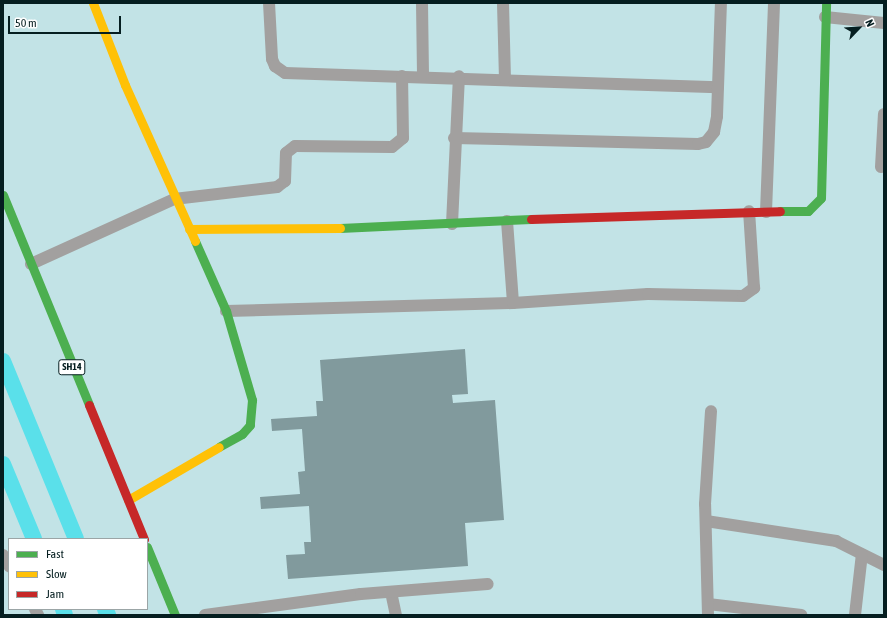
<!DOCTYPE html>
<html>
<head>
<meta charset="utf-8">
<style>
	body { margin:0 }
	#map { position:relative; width:887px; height:618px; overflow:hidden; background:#c2e3e6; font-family:"Asap Condensed",sans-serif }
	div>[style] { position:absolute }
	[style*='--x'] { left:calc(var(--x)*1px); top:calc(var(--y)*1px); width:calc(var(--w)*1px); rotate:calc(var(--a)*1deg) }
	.canal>* { height:16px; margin:-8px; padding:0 8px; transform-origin:8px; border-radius:8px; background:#5ae0ea }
	.building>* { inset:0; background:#819a9d }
	.street>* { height:12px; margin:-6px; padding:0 6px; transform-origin:6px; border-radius:6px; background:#a2a09f }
	.fast>* { height:9px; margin:-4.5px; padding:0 4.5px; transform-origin:4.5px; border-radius:4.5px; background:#4caf50 }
	.slow>* { height:9px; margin:-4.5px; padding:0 4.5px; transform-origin:4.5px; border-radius:4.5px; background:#ffc107 }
	.jam>* { height:9px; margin:-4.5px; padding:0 4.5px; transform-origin:4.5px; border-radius:4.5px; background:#c62828 }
	span { translate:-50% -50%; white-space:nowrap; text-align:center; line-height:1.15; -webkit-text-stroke:3.5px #fff; paint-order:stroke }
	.shield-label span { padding:1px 3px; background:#fff; border:1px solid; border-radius:3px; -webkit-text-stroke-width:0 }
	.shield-label { font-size:10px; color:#051e20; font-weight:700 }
	.frame { position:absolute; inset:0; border:4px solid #051e20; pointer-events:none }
	.legend { position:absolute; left:8px; top:538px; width:140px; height:72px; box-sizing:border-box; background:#fff; border:1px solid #9ba5a6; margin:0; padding:5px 7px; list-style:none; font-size:12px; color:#051e20 }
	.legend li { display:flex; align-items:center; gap:8px; height:20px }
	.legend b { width:20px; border:1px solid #9ba5a6 }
	.north { position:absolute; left:839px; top:8px; width:40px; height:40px; -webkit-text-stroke:3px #fff; paint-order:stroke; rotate:65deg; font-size:11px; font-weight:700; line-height:16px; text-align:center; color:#051e20 }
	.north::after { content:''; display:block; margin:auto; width:14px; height:18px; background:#051e20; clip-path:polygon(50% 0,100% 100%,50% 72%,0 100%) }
	.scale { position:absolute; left:8px; top:16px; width:113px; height:18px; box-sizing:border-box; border:2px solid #051e20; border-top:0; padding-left:5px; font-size:12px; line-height:14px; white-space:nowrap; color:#051e20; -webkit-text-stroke:3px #fff; paint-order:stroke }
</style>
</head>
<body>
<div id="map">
	<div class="canal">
		<i style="--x:3;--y:361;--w:192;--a:67.7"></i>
		<i style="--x:3;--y:464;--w:81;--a:67.5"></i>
		<i style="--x:63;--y:609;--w:6;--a:72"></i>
		<i style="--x:105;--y:609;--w:7;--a:63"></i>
	</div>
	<div class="building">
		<i style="clip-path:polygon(465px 349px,468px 394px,452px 395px,453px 403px,495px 400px,504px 520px,465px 523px,468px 566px,288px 579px,286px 555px,305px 554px,304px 542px,311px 542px,309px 506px,261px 509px,260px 497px,300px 494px,298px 472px,305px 471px,302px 429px,272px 431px,271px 419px,317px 416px,316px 401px,323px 401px,320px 360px)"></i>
	</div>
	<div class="street">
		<i style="--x:269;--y:3;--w:56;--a:86.9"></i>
		<i style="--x:272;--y:59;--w:8;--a:67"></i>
		<i style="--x:275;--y:66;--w:12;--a:35"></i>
		<i style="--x:285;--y:73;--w:433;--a:1.9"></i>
		<i style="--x:422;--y:3;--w:73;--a:89.2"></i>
		<i style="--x:503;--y:3;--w:75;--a:88.5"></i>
		<i style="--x:825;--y:17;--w:59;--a:5.8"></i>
		<i style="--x:454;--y:138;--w:244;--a:1.4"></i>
		<i style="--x:698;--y:144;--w:8;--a:-14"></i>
		<i style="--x:706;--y:142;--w:13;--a:-51"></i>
		<i style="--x:714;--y:132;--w:16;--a:-79"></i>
		<i style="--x:717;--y:116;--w:113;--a:-88"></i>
		<i style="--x:881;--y:167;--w:53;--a:-86.8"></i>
		<i style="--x:766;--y:212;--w:209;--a:-87.8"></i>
		<i style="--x:507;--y:221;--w:82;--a:85.8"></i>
		<i style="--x:452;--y:224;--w:148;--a:-87.3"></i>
		<i style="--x:31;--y:264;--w:157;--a:-24.4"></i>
		<i style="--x:174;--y:199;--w:104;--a:-6.6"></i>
		<i style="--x:277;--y:187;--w:10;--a:-37"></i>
		<i style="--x:285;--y:181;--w:28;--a:-88"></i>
		<i style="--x:286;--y:153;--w:11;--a:-38"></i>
		<i style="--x:295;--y:146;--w:97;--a:0.6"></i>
		<i style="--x:392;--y:147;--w:14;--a:-39"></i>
		<i style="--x:403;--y:138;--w:62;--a:-90.9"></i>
		<i style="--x:226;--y:311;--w:287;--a:-1.6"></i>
		<i style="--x:513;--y:303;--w:135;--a:-3.8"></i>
		<i style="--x:648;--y:294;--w:95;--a:1.2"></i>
		<i style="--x:743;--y:296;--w:14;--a:-36"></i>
		<i style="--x:754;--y:288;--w:77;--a:-93.7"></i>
		<i style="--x:706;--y:521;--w:132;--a:8.7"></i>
		<i style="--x:836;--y:541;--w:54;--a:26.6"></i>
		<i style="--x:3;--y:555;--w:13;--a:61"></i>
		<i style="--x:391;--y:592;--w:24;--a:78"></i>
		<i style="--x:708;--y:604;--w:94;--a:6.7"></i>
		<i style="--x:35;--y:609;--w:7;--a:63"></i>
		<i style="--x:205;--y:615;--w:157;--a:-7.7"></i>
		<i style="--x:361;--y:594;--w:127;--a:-4.5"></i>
		<i style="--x:708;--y:615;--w:111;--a:-91.5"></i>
		<i style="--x:705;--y:504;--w:93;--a:-86.3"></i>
		<i style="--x:855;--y:615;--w:61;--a:-83.5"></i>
	</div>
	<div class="fast">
		<i style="--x:3;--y:195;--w:227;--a:67.7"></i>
		<i style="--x:780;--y:211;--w:28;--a:0"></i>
		<i style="--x:808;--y:211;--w:18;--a:-45"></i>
		<i style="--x:821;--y:198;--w:195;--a:-88.5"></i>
		<i style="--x:340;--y:228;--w:191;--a:-2.7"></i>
		<i style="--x:195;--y:241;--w:77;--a:66.1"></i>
		<i style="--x:226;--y:311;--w:93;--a:73.7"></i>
		<i style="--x:252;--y:400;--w:25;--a:95"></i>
		<i style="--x:250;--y:425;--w:12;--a:132"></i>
		<i style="--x:242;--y:434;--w:26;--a:151"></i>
		<i style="--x:147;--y:547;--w:74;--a:67.6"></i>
	</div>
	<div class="slow">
		<i style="--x:93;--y:3;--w:88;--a:68.7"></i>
		<i style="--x:125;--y:85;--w:171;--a:65.8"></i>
		<i style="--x:189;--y:229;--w:151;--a:-0.4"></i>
		<i style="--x:128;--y:500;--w:105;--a:-30.2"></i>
	</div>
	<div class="jam">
		<i style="--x:531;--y:219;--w:249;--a:-1.8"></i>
		<i style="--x:89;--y:405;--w:145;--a:67.7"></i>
	</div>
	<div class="shield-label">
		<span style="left:72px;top:367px">SH14</span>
	</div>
	<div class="frame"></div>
	<ul class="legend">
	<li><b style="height:5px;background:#4caf50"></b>Fast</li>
	<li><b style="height:5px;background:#ffc107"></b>Slow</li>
	<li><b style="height:5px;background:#c62828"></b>Jam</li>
	</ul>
	<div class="north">N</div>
	<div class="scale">50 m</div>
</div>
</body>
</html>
